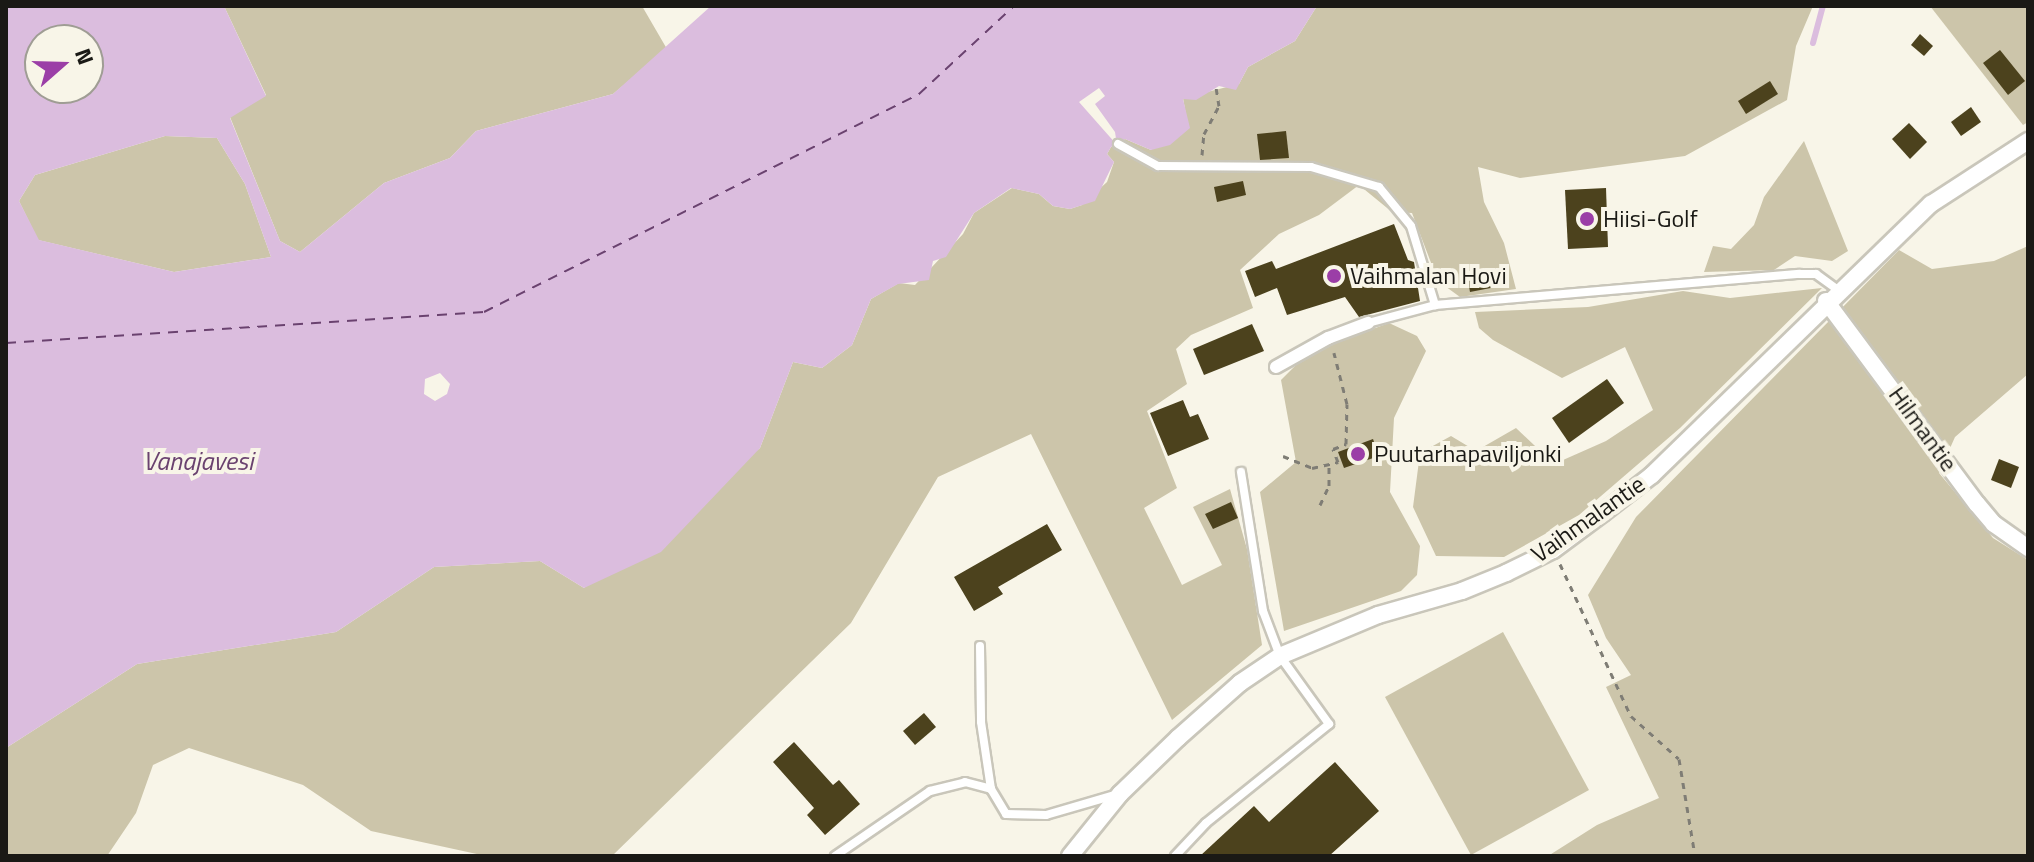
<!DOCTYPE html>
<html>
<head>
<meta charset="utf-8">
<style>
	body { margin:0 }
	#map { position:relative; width:2034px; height:862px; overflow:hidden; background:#f8f5e8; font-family:"Titillium Web",sans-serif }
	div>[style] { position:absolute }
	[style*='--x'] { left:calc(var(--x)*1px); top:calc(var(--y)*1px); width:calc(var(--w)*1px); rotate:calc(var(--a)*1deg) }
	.green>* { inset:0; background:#ccc5aa }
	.water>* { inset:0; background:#dbbdde }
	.pier>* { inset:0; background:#f8f5e8 }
	.stream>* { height:6px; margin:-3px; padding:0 3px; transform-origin:3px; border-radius:3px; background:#dbbdde }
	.ferry>* { height:2px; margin-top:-1px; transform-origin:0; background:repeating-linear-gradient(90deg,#6a426f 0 10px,transparent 0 18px) }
	.building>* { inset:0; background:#4c421d }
	.path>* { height:3px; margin-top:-1.5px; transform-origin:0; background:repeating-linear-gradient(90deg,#7f7d75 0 6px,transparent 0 12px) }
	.roads { filter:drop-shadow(2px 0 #c9c6ba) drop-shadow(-2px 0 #c9c6ba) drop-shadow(0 2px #c9c6ba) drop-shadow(0 -2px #c9c6ba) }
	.service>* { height:8px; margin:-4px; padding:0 4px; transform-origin:4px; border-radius:4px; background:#fff }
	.pedestrian>* { height:12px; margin:-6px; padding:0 6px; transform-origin:6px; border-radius:6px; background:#fff }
	.minor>* { height:16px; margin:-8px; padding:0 8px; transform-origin:8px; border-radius:8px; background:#fff }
	.dots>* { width:22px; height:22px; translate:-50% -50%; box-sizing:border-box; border:4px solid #f8f5e8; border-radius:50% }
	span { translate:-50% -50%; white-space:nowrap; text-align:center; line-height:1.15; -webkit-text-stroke:8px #f8f5e8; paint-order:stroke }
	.poi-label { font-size:24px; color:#1a1915 }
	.left { translate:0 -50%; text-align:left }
	.street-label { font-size:24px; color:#1a1915 }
	.water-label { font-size:26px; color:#6a426f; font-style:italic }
	.frame { position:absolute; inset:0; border:8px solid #1a1915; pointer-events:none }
	.north { position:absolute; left:24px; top:24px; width:80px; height:80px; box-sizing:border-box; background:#f8f5e8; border:2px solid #9f9d94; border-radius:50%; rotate:70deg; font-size:22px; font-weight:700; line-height:32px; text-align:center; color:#1a1915 }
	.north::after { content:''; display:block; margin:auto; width:28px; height:36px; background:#9b3ea7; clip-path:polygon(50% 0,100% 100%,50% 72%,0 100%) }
</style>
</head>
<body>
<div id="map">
	<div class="green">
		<i style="clip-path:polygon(224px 6px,642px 6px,667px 49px,613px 94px,476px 131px,450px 158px,384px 183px,300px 252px,280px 241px,230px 117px,266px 95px)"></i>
		<i style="clip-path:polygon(1317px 6px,1813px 6px,1796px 46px,1787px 100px,1685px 156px,1520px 178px,1478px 167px,1484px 202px,1504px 243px,1516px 289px,1460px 297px,1438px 281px,1412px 213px,1392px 212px,1359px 185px,1319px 215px,1279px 234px,1240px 270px,1253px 308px,1191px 335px,1176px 349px,1187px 384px,1147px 411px,1177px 488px,1144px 508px,1182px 585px,1222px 565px,1193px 507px,1230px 489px,1247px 549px,1262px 645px,1172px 720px,1031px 434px,938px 477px,851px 623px,612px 856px,486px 856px,371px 831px,303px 785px,189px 748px,153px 765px,136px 813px,107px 856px,6px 856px,6px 748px,137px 664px,336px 632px,434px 567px,540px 561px,584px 588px,760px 448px,793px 362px,822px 368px,852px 345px,871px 299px,899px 283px,915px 285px,963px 234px,974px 213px,1012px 188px,1039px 194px,1053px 206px,1070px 209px,1082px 205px,1107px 182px,1114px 162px,1107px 154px,1111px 147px,1125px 139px,1151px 150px,1186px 115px,1183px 98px,1239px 84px,1248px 67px,1295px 41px)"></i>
		<i style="clip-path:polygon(1930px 6px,2028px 6px,2028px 122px,2023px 125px)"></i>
		<i style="clip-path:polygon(165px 136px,217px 138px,245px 184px,271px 257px,174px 272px,38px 240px,19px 201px,35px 175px)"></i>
		<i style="clip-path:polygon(1804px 141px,1848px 251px,1832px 261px,1795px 256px,1774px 270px,1704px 272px,1713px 246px,1731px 249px,1754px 225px,1764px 197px)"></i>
		<i style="clip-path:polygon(2028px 246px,2028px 374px,1955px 437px,1939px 473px,1993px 538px,2028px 560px,2028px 856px,1548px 856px,1597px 825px,1659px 798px,1606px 687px,1631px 675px,1606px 638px,1588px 595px,1636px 517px,1899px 250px,1932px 269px,1994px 261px)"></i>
		<i style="clip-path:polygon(1822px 288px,1680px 428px,1579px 515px,1504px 557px,1436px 556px,1413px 507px,1420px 453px,1451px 436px,1476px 451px,1516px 428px,1554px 464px,1606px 441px,1653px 410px,1625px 347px,1562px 378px,1493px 340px,1479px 328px,1475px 312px,1588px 307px,1683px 291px,1730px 298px)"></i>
		<i style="clip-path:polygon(1389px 323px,1417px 336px,1426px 351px,1394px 418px,1390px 492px,1420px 546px,1417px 575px,1401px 591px,1284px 631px,1260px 492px,1296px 462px,1281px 380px,1299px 362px,1335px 343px)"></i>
		<i style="clip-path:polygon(1503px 632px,1589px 790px,1471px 855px,1385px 697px)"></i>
	</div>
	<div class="water">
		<i style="clip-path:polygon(evenodd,6px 6px,224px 6px,266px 96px,230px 118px,280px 241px,300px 252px,384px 183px,450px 158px,476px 131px,613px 94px,711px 6px,1317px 6px,1295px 41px,1248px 67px,1236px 90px,1219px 86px,1196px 100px,1183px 99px,1190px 128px,1170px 145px,1151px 150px,1125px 139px,1111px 147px,1107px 154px,1114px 162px,1095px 201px,1070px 209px,1053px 206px,1039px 194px,1011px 188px,974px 213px,946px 257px,933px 261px,929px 280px,898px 284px,871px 299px,852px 345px,822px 368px,793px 362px,760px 448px,661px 552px,584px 588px,540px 561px,434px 567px,336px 632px,137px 664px,6px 748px,6px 6px,40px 40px,88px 40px,88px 88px,40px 88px,40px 40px,6px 6px,165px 136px,217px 138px,245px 184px,271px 257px,174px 272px,39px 240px,19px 201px,35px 175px,165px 136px,6px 6px,440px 373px,450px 384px,447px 394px,435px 401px,424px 394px,425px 379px,440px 373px)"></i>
	</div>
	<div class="pier">
		<i style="clip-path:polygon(1099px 88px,1105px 96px,1095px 104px,1115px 132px,1117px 145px,1079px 102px)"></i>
	</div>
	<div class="stream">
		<i style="--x:1813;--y:43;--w:38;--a:-75"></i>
	</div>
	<div class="ferry">
		<i style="--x:6;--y:343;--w:479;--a:-3.7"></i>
		<i style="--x:484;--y:312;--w:487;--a:-26.6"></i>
		<i style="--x:919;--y:94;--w:129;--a:-42.8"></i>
	</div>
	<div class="building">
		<i style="clip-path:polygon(1920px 34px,1933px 46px,1924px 56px,1911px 45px)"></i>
		<i style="clip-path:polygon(2000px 50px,2025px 81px,2008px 95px,1983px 63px)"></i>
		<i style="clip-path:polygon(1770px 81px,1778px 94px,1746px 114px,1738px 101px)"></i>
		<i style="clip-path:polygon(1971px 107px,1981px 122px,1961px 136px,1951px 122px)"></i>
		<i style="clip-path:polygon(1909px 123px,1927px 142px,1910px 159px,1892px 139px)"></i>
		<i style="clip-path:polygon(1286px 131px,1289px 158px,1260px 160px,1257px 134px)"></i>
		<i style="clip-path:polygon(1243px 181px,1246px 195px,1217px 202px,1214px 187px)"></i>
		<i style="clip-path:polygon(1606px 188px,1608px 247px,1568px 249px,1565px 190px)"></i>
		<i style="clip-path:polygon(1394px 224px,1408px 260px,1414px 262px,1420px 301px,1359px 317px,1345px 297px,1287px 315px,1277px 288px,1255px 297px,1245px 271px,1272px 261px,1276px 269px)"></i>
		<i style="clip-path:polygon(1497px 269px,1501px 286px,1470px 292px,1467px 275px)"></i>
		<i style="clip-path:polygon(1252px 324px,1264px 351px,1204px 375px,1193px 349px)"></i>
		<i style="clip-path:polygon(1607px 379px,1624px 403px,1569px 443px,1552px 418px)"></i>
		<i style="clip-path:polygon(1183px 400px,1190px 417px,1198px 414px,1209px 439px,1168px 456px,1150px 413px)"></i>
		<i style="clip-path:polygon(1373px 439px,1379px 456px,1344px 468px,1338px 452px)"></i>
		<i style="clip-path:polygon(1999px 459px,2019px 467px,2011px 488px,1991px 480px)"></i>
		<i style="clip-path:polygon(1231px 502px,1238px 518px,1213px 529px,1205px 514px)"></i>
		<i style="clip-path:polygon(1047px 524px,1062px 550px,998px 587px,1003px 594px,974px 611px,954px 577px)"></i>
		<i style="clip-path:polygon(924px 713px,936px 727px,915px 745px,903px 731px)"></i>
		<i style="clip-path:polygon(794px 742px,833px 785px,839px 780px,860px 804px,825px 835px,807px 815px,814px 808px,773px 762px)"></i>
		<i style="clip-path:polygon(1335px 762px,1379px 811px,1329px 856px,1200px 856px,1254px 806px,1269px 822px)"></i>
	</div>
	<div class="path">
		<i style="--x:1202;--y:155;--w:21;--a:-85"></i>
		<i style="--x:1204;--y:134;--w:32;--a:-62"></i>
		<i style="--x:1219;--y:106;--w:18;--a:-99"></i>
		<i style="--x:1283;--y:456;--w:31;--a:22"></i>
		<i style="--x:1312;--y:468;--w:27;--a:-13"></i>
		<i style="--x:1338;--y:462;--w:14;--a:-111"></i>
		<i style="--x:1333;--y:449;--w:14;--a:-21"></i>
		<i style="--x:1346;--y:444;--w:40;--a:-88.6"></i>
		<i style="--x:1347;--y:404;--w:53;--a:-104.3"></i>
		<i style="--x:1320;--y:505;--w:21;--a:-65"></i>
		<i style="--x:1329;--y:486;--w:21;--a:-90"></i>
		<i style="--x:1560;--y:564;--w:168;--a:65"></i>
		<i style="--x:1631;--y:716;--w:64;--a:41.9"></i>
		<i style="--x:1679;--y:759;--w:98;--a:80.6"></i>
	</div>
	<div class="roads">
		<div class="service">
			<i style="--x:1118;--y:144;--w:46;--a:28.8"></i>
			<i style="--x:1158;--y:166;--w:153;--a:0.4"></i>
			<i style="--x:1311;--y:167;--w:71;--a:16.4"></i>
			<i style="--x:1379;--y:187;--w:50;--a:50.6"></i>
			<i style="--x:1411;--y:226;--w:83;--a:73.1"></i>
			<i style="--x:1368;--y:323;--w:69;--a:-15"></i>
			<i style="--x:1435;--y:305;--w:366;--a:-4.9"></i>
			<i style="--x:1800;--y:274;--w:16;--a:0"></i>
			<i style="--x:1816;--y:274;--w:27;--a:36"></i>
			<i style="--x:980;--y:646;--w:76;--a:89.2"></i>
			<i style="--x:981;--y:722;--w:68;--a:81.5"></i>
			<i style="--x:835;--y:856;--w:115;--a:-34.4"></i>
			<i style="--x:930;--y:791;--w:36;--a:-14"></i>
			<i style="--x:965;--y:782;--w:27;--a:15"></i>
			<i style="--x:991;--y:789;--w:29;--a:59"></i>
			<i style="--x:1006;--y:814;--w:40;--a:1.4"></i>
			<i style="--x:1046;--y:815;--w:72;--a:-16.2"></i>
			<i style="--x:1175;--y:856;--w:45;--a:-46.8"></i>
			<i style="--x:1206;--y:823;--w:158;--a:-38.8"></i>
			<i style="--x:1329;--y:724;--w:84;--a:-125.8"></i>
			<i style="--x:1280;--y:656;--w:48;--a:-110.7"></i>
			<i style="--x:1263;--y:611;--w:141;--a:-99"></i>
		</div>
		<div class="pedestrian">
			<i style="--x:1276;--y:367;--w:60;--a:-29.1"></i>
			<i style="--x:1328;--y:338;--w:43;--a:-20.6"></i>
		</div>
		<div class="minor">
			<i style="--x:1826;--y:301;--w:253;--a:53.4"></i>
			<i style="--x:1977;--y:504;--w:26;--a:50"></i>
			<i style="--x:1994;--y:524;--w:42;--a:35.2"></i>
			<i style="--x:1070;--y:856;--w:80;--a:-51.1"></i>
			<i style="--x:1120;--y:794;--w:81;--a:-44"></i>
			<i style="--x:1178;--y:738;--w:83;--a:-41.6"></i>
			<i style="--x:1240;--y:683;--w:48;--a:-34"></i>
			<i style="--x:1280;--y:656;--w:106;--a:-22.7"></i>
			<i style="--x:1378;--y:615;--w:87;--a:-15.9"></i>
			<i style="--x:1462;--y:591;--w:48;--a:-22.2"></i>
			<i style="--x:1506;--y:573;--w:52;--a:-26.1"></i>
			<i style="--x:1553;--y:550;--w:62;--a:-36.5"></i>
			<i style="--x:1603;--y:513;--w:62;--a:-37.8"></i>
			<i style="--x:1652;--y:475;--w:389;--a:-44.2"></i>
			<i style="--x:1931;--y:204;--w:116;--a:-33"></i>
		</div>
	</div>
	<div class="dots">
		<i style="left:1587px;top:219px;background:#9b3ea7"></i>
		<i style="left:1334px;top:276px;background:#9b3ea7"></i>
		<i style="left:1358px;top:454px;background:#9b3ea7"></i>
	</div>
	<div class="poi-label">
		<span class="left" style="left:1603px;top:219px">Hiisi-Golf</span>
		<span class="left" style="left:1350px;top:276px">Vaihmalan Hovi</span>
		<span class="left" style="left:1374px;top:454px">Puutarhapaviljonki</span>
	</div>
	<div class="street-label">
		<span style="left:1923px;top:429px;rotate:54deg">Hilmantie</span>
		<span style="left:1588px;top:519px;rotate:-35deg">Vaihmalantie</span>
	</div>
	<div class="water-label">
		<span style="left:198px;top:461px">Vanajavesi</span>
	</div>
	<div class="frame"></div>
	<div class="north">N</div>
</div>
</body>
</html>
